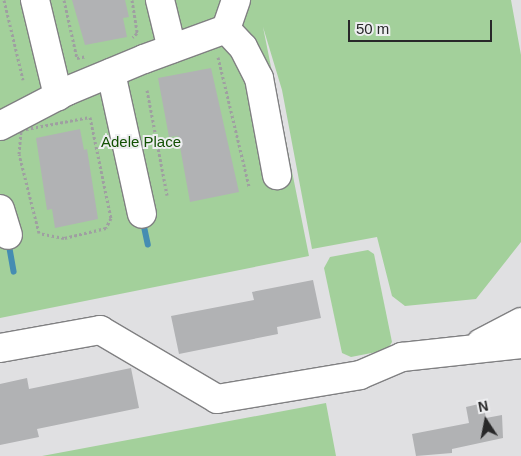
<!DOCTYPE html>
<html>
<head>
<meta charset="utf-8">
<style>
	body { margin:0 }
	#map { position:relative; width:521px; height:456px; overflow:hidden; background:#e0e0e2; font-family:Helvetica,sans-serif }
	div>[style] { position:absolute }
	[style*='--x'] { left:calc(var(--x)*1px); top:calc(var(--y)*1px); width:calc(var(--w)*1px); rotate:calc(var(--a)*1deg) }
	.green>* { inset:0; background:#a3d09b }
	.stream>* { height:5.5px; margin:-2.75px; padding:0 2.75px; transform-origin:2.75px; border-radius:2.75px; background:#458db2 }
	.building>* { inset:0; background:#b1b2b4 }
	.path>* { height:3px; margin-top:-1.5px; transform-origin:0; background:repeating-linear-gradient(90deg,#9f9fa1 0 2.5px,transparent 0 5px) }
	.roads { filter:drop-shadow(1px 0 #808082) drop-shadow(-1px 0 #808082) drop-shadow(0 1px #808082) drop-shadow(0 -1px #808082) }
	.minor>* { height:28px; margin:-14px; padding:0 14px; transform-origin:14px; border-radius:14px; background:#fff }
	span { translate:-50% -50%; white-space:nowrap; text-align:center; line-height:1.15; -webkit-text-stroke:4px #edeef0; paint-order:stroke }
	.park-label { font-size:15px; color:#115002 }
	.north { position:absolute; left:461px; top:396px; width:50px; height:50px; -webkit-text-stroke:4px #edeef0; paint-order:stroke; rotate:349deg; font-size:14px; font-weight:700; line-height:20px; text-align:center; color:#282829 }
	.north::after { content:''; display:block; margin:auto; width:18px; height:22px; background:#282829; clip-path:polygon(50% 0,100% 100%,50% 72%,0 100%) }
	.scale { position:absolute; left:348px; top:20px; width:144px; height:22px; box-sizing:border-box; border:2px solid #282829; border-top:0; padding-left:6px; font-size:15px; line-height:18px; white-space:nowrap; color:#282829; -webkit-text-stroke:4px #edeef0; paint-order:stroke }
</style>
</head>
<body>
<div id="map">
	<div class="green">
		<i style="clip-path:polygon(0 0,511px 0,521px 55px,521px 242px,476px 299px,405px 306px,392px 296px,377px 237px,312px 249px,282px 90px,263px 27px,309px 256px,0 318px)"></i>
		<i style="clip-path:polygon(368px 250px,374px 254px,392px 342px,387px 350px,351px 357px,342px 353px,324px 268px,330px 257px)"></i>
		<i style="clip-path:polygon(326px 403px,336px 456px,42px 456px)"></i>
	</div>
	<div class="stream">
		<i style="--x:143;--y:220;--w:25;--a:78"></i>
		<i style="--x:9;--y:243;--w:29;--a:80"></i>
	</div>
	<div class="building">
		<i style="clip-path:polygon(72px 0,125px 0,129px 17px,123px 18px,127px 37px,85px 45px)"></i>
		<i style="clip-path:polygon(211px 68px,239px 192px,190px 202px,178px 136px,169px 137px,158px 78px)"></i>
		<i style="clip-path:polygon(80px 129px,84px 150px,87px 149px,98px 219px,55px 228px,52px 209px,47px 210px,36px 138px)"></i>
		<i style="clip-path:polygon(313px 280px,321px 318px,277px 327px,278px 334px,179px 354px,171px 316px,254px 300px,252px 292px)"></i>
		<i style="clip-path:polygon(131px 368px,139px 408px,37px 429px,39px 437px,0 445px,0 384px,27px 378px,29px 389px)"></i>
		<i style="clip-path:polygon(483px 403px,486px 418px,502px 415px,503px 438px,452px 449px,452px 453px,416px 456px,412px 434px,469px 423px,466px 407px)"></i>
	</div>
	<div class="path">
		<i style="--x:4;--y:0;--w:82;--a:76.6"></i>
		<i style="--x:64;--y:0;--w:59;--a:77.4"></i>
		<i style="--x:77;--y:58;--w:10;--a:-11"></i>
		<i style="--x:132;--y:0;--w:33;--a:81"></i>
		<i style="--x:137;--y:33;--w:6;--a:135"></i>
		<i style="--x:218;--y:57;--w:133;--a:76.5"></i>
		<i style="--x:147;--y:90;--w:107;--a:79.2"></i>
		<i style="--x:90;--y:117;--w:103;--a:78.3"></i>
		<i style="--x:111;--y:218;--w:11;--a:117"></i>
		<i style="--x:106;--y:228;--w:43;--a:166.6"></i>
		<i style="--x:64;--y:238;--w:25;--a:-169"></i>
		<i style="--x:39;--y:233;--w:81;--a:-104.2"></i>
		<i style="--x:19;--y:154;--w:24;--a:-85"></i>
		<i style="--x:21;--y:130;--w:70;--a:-10.7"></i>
	</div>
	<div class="roads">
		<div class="minor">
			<i style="--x:35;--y:0;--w:99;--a:76.5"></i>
			<i style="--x:160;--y:0;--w:50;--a:76.2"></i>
			<i style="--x:226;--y:29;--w:25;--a:47"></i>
			<i style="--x:243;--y:47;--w:35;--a:63"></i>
			<i style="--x:259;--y:78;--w:99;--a:79.5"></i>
			<i style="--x:111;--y:73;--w:144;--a:77.6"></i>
			<i style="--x:0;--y:126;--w:76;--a:-27.6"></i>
			<i style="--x:67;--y:91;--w:83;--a:-22.6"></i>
			<i style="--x:144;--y:59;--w:87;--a:-20.1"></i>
			<i style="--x:226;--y:29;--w:31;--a:-71"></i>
			<i style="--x:0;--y:209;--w:27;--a:73"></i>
			<i style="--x:481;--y:343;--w:45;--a:-27.7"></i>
			<i style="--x:0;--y:348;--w:102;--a:-10.2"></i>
			<i style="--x:100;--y:330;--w:136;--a:30.5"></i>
			<i style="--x:217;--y:399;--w:145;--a:-9.5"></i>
			<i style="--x:360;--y:375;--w:46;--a:-23.2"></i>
			<i style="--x:402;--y:357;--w:120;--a:-6.2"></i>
		</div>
	</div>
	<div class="park-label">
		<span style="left:141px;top:142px">Adele Place</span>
	</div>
	<div class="north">N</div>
	<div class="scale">50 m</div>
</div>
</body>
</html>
